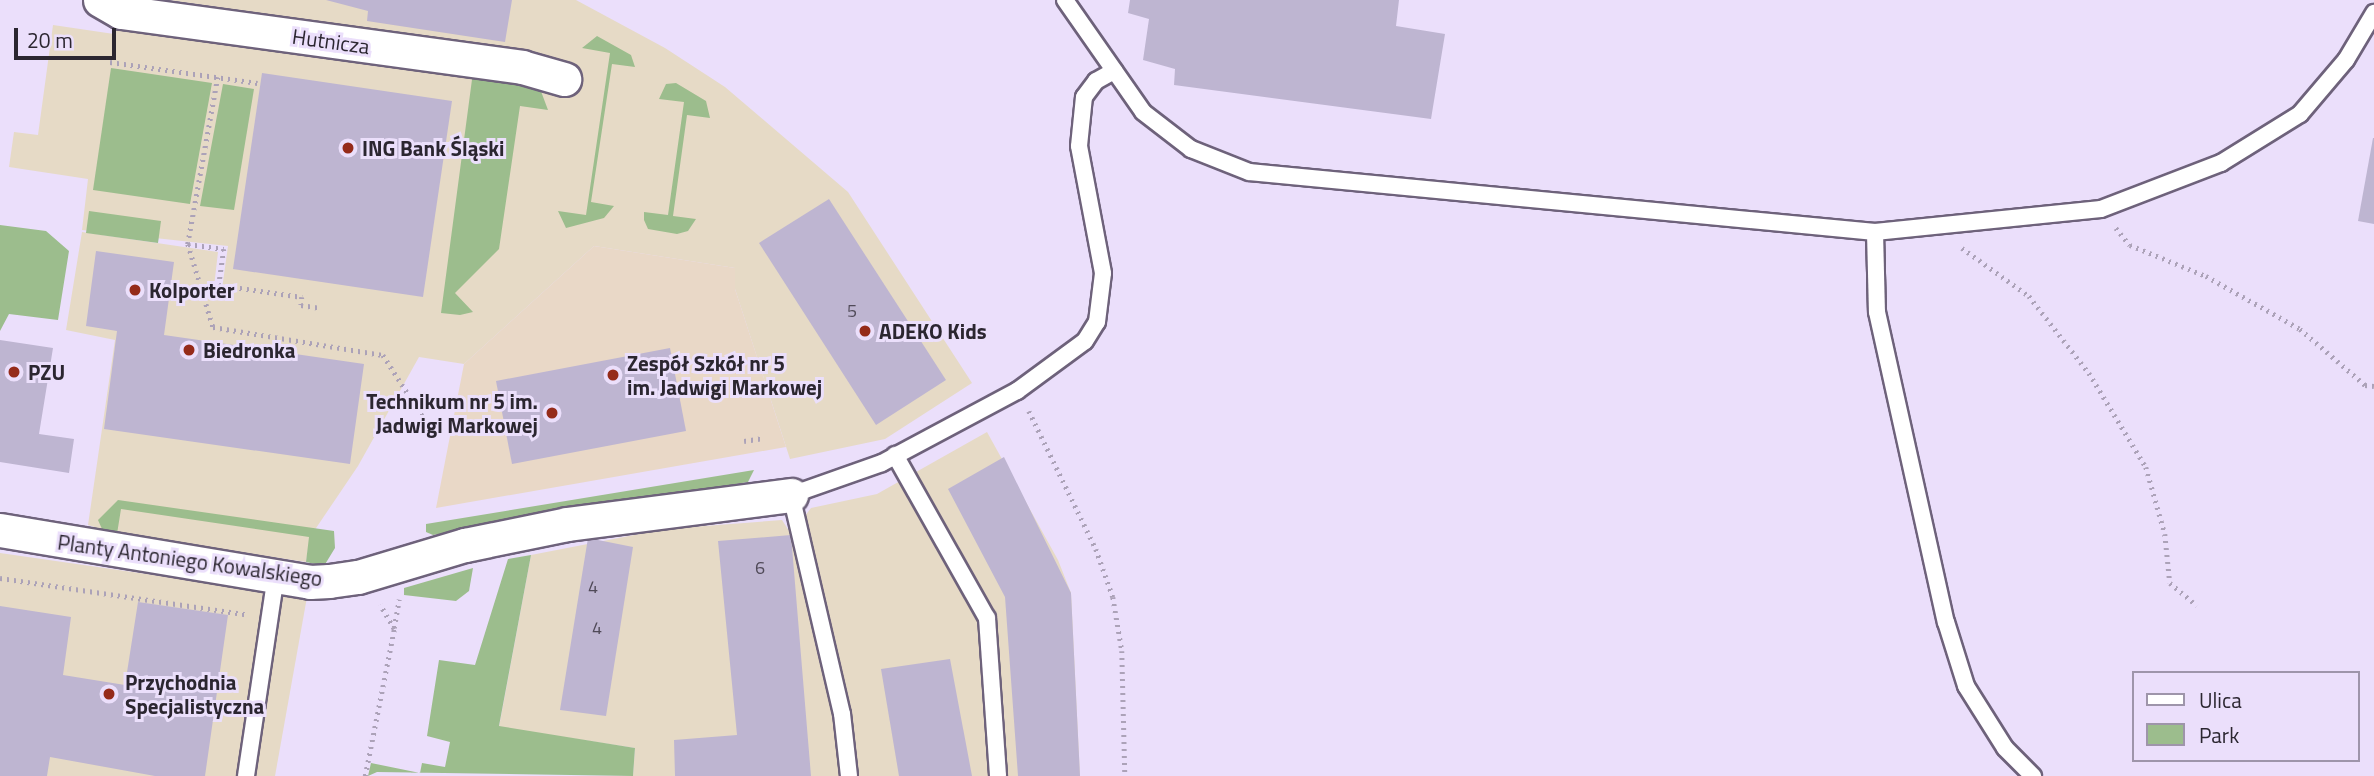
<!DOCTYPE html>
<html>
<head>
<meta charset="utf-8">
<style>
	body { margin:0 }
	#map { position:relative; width:2374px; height:776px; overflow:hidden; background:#ebdffb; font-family:"Titillium Web",sans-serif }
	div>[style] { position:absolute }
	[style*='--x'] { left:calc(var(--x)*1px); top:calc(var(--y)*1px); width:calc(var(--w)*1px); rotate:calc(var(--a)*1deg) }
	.commercial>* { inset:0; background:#e6dac6 }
	.education>* { inset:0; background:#e9d8c7 }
	.green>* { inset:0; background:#9cbd8d }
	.building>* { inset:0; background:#beb5d1 }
	.path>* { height:4.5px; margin-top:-2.25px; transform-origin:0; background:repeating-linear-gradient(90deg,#aca2b8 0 2px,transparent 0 7px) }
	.roads { filter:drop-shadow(2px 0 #6e627b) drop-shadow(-2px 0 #6e627b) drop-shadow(0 2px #6e627b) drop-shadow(0 -2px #6e627b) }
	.lane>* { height:16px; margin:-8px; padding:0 8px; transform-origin:8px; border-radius:8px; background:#fff }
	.street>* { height:33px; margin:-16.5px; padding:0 16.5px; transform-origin:16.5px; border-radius:16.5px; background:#fff }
	.dots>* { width:19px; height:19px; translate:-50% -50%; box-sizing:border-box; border:4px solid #ebdffb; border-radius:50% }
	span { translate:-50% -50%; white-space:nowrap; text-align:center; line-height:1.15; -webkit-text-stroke:6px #ebdffb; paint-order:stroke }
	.number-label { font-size:18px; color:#504a58 }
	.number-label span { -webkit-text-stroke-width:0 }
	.street-label { font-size:21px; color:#2b2630 }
	.poi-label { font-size:21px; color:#2b2630; font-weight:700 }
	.left { translate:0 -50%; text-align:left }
	.right { translate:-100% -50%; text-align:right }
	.legend { position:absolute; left:2132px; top:671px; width:228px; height:91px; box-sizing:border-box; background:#ebdffb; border:2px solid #9e95aa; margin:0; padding:9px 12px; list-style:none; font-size:21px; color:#2b2630 }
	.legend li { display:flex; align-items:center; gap:14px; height:35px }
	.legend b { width:35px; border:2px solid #9e95aa }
	.scale { position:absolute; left:14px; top:28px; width:102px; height:32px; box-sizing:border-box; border:4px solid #2b2630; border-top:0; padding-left:9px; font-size:21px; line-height:24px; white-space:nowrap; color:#2b2630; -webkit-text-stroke:5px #ebdffb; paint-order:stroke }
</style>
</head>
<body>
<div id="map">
	<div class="commercial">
		<i style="clip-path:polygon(168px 0,576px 0,665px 48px,725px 87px,848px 192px,972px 383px,885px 439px,790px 459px,735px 289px,735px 268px,594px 246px,464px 364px,419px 357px,358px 466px,310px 537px,306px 562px,117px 534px,88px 525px,115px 340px,66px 330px,82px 232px,218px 252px,214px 287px,222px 289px,228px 246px,82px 230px,88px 179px,9px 167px,14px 132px,38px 135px,53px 25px,114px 34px,116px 19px,525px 51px)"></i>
		<i style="clip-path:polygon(987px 432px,1058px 560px,1071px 593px,1080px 776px,633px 776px,635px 748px,499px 727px,531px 555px,665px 529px,782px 520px,791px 534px,811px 508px,877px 494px)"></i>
		<i style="clip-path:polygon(0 553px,307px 597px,275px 776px,0 776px)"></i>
	</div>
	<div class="education">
		<i style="clip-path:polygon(594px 246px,735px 268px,735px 289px,786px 447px,436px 508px,464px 364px)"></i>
	</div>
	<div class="green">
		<i style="clip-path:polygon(597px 36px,631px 55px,635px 67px,612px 64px,591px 202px,614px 206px,604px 218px,566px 228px,558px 211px,586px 215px,610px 53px,582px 48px)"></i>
		<i style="clip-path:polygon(111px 68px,212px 83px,190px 204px,93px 190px)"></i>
		<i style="clip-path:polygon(473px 72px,539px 86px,548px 110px,520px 106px,499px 249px,455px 293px,473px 312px,460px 315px,441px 313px)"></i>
		<i style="clip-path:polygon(676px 83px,706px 101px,710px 118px,687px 115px,673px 216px,696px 219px,688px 231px,677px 234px,648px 229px,644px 220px,644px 212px,668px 215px,684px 102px,659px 99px,666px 84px)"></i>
		<i style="clip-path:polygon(223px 84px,254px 89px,234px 210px,200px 206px)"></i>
		<i style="clip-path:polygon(89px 211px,161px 221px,158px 243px,86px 233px)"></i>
		<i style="clip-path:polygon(0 225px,46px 231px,69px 251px,58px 320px,9px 314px,0 331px)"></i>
		<i style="clip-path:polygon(754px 470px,748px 482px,433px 535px,426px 532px,426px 524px)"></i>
		<i style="clip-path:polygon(118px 500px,334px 531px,335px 548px,324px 566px,306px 562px,309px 537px,121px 509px,117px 534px,102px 529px,98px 520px)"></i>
		<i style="clip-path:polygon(531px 555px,499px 726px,635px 748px,633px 776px,377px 772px,368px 776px,371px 763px,420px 773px,422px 763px,445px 767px,450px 742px,427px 736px,439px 660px,475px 665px,508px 559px)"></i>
		<i style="clip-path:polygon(473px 568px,469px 591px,456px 601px,404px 595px,404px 588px)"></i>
	</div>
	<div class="building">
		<i style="clip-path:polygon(326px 0,512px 0,505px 42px,367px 21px,368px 11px)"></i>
		<i style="clip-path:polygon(1130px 0,1399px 0,1396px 26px,1445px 34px,1431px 119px,1174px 85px,1175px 69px,1143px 60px,1149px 19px,1128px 13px)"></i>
		<i style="clip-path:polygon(262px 73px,452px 101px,423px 297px,233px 269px)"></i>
		<i style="clip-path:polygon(2373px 138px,2374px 138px,2374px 224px,2358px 221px)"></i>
		<i style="clip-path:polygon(829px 199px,946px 380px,876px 425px,759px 243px)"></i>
		<i style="clip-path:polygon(96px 251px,174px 262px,164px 335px,364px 364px,350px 464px,104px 429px,117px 331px,86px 326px)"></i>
		<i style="clip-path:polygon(0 340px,53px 348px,39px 434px,74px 439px,69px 473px,0 462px)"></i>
		<i style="clip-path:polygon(670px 348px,686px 431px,512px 464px,496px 381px)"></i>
		<i style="clip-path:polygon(1004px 457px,1071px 593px,1080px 776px,1018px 776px,1005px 597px,948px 489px)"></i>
		<i style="clip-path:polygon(791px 535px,811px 776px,675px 776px,674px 740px,737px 735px,718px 541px)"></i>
		<i style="clip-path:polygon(588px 538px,633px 547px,606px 716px,560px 710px)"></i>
		<i style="clip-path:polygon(138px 602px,228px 615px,205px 776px,155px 776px,50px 757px,47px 776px,0 776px,0 606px,71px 617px,63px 675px,125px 685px)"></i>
		<i style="clip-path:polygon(950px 659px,972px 776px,899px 776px,881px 669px)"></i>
	</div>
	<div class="path">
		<i style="--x:110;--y:62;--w:149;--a:8.1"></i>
		<i style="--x:218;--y:77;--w:170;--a:100.2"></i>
		<i style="--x:188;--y:244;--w:36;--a:8"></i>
		<i style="--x:224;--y:249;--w:36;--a:98"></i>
		<i style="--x:219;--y:285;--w:84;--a:8.2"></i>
		<i style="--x:302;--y:297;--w:8;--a:97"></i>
		<i style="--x:301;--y:305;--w:18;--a:9"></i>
		<i style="--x:2116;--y:228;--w:22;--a:51"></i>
		<i style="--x:2130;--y:245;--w:82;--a:22.2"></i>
		<i style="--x:2206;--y:276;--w:108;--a:29.4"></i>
		<i style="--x:2300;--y:329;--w:86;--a:40.7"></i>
		<i style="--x:2365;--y:385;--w:9;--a:6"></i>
		<i style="--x:188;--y:244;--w:87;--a:73.2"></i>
		<i style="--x:213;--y:327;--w:172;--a:9.4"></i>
		<i style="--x:383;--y:355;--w:77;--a:57.1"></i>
		<i style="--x:1962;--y:248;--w:82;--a:35.6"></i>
		<i style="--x:2029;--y:296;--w:98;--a:52.1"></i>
		<i style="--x:2089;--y:373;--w:110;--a:58.8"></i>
		<i style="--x:2146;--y:467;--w:70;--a:74.2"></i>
		<i style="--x:2165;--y:534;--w:49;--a:84.2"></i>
		<i style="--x:2170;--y:583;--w:35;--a:40"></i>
		<i style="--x:1029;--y:411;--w:153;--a:64.1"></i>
		<i style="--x:1096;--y:549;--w:51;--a:70.5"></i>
		<i style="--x:1113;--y:597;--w:55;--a:80.5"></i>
		<i style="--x:1122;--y:651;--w:125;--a:88.6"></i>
		<i style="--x:744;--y:441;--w:18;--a:-9"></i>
		<i style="--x:0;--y:578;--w:248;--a:8.4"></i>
		<i style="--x:394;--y:628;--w:29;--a:-80"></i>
		<i style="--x:365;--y:776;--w:150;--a:-78.8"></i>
		<i style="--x:394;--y:629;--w:28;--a:-120"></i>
	</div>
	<div class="roads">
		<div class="lane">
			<i style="--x:1065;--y:0;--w:136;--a:55.1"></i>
			<i style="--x:1143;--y:112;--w:61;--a:37.6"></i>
			<i style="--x:1191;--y:149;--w:62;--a:21.6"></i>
			<i style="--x:1249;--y:172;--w:629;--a:5.47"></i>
			<i style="--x:1875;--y:232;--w:227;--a:-5.8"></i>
			<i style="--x:2101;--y:209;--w:129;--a:-21"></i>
			<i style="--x:2221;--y:163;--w:93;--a:-31.8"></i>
			<i style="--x:2300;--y:114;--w:71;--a:-49.6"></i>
			<i style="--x:2346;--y:60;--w:55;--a:-59.2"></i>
			<i style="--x:1875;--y:232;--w:80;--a:88.6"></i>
			<i style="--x:1877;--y:312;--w:318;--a:77.5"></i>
			<i style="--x:1946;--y:622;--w:67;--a:72.6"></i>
			<i style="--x:1966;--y:686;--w:73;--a:57.8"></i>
			<i style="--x:2005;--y:748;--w:40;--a:45"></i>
			<i style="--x:895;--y:455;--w:187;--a:60.6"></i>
			<i style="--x:987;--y:618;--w:158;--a:86"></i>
			<i style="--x:246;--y:776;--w:202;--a:-81.5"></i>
			<i style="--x:849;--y:776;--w:62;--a:-96.4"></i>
			<i style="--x:842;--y:714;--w:225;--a:-103.1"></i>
			<i style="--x:791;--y:495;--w:96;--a:-19.4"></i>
			<i style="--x:882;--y:463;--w:153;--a:-28.1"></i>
			<i style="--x:1017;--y:391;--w:84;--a:-36.3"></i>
			<i style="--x:1085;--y:341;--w:22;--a:-58"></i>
			<i style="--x:1097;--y:322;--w:49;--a:-83"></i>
			<i style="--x:1103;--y:273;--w:129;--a:-100.7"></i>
			<i style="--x:1079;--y:146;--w:49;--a:-84.2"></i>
			<i style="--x:1084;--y:97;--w:20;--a:-53"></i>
			<i style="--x:1096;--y:81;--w:21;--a:-29"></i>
		</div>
		<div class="street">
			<i style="--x:100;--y:0;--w:24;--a:30"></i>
			<i style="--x:121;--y:12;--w:405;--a:7.8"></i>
			<i style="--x:522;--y:67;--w:44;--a:15.9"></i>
			<i style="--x:0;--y:530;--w:314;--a:9.5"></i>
			<i style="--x:310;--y:582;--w:19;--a:-3"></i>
			<i style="--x:329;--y:581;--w:29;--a:-8"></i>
			<i style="--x:358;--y:577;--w:112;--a:-16.7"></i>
			<i style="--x:465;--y:545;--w:104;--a:-11.6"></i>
			<i style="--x:567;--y:524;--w:226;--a:-7.4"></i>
		</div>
	</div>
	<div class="dots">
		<i style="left:348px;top:148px;background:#952b1a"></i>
		<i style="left:135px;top:290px;background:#952b1a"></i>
		<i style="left:865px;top:331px;background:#952b1a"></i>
		<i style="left:189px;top:350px;background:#952b1a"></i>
		<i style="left:14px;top:372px;background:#952b1a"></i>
		<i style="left:613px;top:375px;background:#952b1a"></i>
		<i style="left:552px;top:413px;background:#952b1a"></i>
		<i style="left:109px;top:694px;background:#952b1a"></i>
	</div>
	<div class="number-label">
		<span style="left:852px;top:311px">5</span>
		<span style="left:760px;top:568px">6</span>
		<span style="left:593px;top:587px">4</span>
		<span style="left:597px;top:628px">4</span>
	</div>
	<div class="street-label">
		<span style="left:331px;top:41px;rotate:8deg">Hutnicza</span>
		<span style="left:190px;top:560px;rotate:8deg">Planty Antoniego Kowalskiego</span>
	</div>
	<div class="poi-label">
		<span class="left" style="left:362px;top:148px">ING Bank Śląski</span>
		<span class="left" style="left:149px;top:290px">Kolporter</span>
		<span class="left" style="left:879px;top:331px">ADEKO Kids</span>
		<span class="left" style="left:203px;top:350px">Biedronka</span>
		<span class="left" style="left:627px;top:375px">Zespół Szkół nr 5<br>im. Jadwigi Markowej</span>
		<span class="left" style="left:28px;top:372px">PZU</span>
		<span class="right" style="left:538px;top:413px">Technikum nr 5 im.<br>Jadwigi Markowej</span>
		<span class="left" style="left:125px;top:694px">Przychodnia<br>Specjalistyczna</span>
	</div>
	<ul class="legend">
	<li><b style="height:9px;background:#fff"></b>Ulica</li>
	<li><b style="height:19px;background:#9cbd8d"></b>Park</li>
	</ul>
	<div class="scale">20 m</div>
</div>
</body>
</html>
